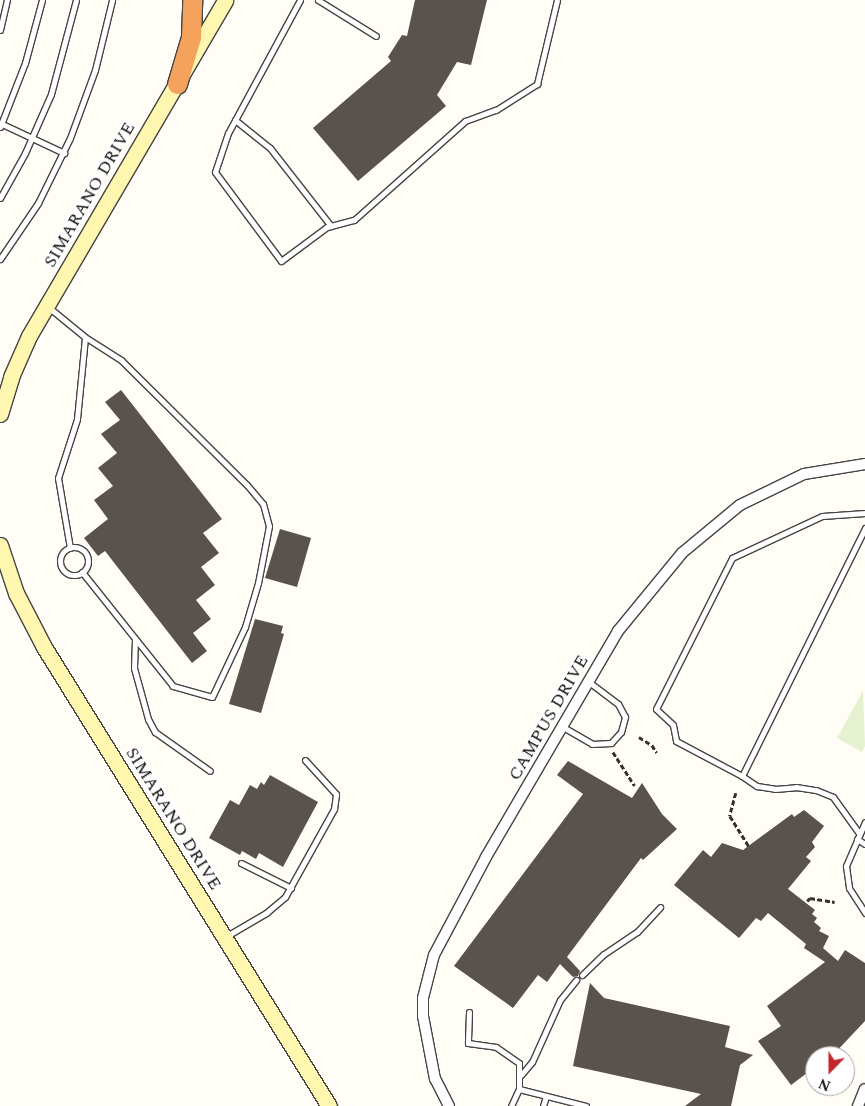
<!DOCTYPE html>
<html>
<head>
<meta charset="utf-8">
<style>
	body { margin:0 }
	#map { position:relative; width:865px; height:1106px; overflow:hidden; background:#fffdf5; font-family:Spectral,serif }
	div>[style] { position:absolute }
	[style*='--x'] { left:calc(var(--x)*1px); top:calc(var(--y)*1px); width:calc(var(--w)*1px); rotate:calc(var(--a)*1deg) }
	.pitch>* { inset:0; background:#e6f2cf }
	.building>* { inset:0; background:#5a524d }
	.path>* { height:2.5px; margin-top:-1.25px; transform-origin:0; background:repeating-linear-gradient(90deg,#333 0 5px,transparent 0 7.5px) }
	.roads { filter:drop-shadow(1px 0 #444) drop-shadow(-1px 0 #444) drop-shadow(0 1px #444) drop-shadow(0 -1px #444) }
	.lane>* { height:5px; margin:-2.5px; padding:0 2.5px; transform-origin:2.5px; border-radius:2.5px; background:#fff }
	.lane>.ring { margin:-2.5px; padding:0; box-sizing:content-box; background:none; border:5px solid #fff; border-radius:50% }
	.street>* { height:10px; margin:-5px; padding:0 5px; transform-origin:5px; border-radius:5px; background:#fff }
	.secondary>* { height:15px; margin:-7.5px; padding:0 7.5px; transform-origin:7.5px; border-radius:7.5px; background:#fff6b0 }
	.highway>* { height:19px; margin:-9.5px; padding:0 9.5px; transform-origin:9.5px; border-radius:9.5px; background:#f5a25d }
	span { translate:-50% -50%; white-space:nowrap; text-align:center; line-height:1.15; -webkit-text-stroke:5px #fff; paint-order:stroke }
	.street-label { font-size:18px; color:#111 }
	.north { position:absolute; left:805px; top:1046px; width:50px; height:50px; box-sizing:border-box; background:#fff; border:1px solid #a0a0a0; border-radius:50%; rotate:202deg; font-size:14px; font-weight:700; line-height:20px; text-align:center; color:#111 }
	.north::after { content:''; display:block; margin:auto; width:18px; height:22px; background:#c4262e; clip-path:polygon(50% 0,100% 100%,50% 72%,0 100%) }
</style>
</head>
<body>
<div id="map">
	<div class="pitch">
		<i style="clip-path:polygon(863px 691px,865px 746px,862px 752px,837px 738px)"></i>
	</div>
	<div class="building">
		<i style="clip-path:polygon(415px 0,487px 0,471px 65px,457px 62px,437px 95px,446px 106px,358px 181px,313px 128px,391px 61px,388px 57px,402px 35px,407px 36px)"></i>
		<i style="clip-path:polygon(121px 390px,222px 519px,203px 533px,219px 553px,201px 567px,215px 585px,196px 600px,211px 619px,193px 633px,207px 651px,192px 663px,105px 551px,98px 556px,84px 538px,108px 519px,94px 500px,113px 486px,98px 468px,117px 453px,101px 434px,120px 420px,105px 402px)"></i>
		<i style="clip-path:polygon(280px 529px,311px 538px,297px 587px,265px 578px)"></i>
		<i style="clip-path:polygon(255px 619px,283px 626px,281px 633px,284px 634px,261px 713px,229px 704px)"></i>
		<i style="clip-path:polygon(568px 761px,632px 798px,642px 783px,662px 814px,677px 829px,643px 860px,641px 858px,567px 957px,580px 971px,578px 976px,573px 977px,560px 964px,547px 982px,538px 975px,513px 1008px,454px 966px,583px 794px,557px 775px)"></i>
		<i style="clip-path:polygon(270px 775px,318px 802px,283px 867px,259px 853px,256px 859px,242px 851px,240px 855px,209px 838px,230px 800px,239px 805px,250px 785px,257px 789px,261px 782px,264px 785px)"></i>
		<i style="clip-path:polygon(804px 810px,824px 826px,812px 842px,815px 847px,806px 857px,811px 861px,788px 889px,815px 910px,812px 914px,817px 918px,814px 922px,821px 928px,819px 931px,829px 936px,823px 948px,838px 961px,845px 950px,865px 963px,865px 1021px,832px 1056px,815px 1056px,815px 1067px,791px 1085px,758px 1041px,781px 1026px,767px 1006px,825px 962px,804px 948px,806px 944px,768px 913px,761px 921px,756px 918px,739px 938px,674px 885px,703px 850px,711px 857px,722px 843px,743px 850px,792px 814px,794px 817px)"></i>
		<i style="clip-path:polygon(590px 983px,604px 998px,730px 1026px,725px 1047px,753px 1055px,740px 1065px,731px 1106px,685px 1106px,701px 1094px,573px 1066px)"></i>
	</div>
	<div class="path">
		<i style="--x:639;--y:737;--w:15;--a:32"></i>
		<i style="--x:652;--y:745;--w:9;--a:58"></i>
		<i style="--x:613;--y:752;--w:40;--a:57.1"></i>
		<i style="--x:736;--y:793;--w:24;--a:105"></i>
		<i style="--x:730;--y:816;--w:36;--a:58"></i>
		<i style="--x:807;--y:901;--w:4;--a:-45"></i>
		<i style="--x:810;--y:898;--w:25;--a:9"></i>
	</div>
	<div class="roads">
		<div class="lane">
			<i style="--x:300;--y:0;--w:151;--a:118.4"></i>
			<i style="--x:228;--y:133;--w:41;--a:108.4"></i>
			<i style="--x:215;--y:172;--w:111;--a:53.4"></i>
			<i style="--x:281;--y:261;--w:57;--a:-36.5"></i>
			<i style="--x:327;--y:227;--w:28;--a:-15"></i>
			<i style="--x:354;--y:220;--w:149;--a:-41.7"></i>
			<i style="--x:465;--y:121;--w:33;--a:-20"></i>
			<i style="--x:496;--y:110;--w:49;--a:-32.4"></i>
			<i style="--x:537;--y:84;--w:86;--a:-76.6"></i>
			<i style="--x:318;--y:0;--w:68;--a:31.8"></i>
			<i style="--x:0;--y:30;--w:31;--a:-77"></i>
			<i style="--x:235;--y:120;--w:45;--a:38.7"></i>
			<i style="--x:270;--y:148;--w:99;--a:52"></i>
			<i style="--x:0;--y:123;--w:71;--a:25.1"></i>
			<i style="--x:0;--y:127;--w:69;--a:-68.7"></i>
			<i style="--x:25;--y:63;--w:65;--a:-74.9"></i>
			<i style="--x:0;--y:198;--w:51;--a:-60.9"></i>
			<i style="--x:25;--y:153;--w:64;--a:-66.2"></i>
			<i style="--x:51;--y:94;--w:97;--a:-75.1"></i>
			<i style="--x:0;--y:259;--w:68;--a:-55.8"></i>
			<i style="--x:38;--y:203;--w:72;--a:-63.8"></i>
			<i style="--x:70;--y:138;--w:72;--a:-69.8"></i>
			<i style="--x:95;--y:70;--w:72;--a:-76.3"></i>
			<i style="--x:47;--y:306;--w:49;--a:39.2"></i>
			<i style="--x:85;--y:337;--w:43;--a:32.6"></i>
			<i style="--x:121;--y:360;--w:177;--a:44.8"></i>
			<i style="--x:247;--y:485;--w:25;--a:50"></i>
			<i style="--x:263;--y:504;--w:23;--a:75"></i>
			<i style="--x:269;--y:526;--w:58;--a:100.9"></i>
			<i style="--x:258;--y:583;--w:46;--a:106.5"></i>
			<i style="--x:245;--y:627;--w:77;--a:115.2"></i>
			<i style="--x:212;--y:697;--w:41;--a:-164.2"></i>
			<i style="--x:173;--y:686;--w:146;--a:-128.6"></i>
			<i style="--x:865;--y:513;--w:43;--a:176"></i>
			<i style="--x:822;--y:516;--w:99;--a:155"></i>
			<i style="--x:732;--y:558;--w:169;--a:116.7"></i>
			<i style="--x:656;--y:709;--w:23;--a:43"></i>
			<i style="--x:673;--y:725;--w:16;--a:79"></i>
			<i style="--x:676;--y:741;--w:75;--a:27.9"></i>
			<i style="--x:742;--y:776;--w:277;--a:-63.6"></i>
			<i class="ring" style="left:60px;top:547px;width:23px;height:23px"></i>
			<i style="--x:70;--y:548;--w:71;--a:-99.7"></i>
			<i style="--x:58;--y:478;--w:62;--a:-72.1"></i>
			<i style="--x:77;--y:419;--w:82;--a:-84.4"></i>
			<i style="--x:135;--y:639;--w:29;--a:92"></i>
			<i style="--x:134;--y:668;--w:53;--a:74.6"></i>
			<i style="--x:148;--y:719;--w:15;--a:62"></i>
			<i style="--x:155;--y:732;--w:67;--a:35.3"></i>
			<i style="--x:563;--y:727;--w:34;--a:30"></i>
			<i style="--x:592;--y:744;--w:19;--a:-3"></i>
			<i style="--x:611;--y:743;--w:15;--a:-48"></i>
			<i style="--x:621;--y:732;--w:16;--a:-75"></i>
			<i style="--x:625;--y:717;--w:15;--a:-118"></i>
			<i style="--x:618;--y:704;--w:36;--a:-143"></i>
			<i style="--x:742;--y:776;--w:18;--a:34"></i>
			<i style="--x:757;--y:786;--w:18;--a:9"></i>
			<i style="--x:775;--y:789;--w:21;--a:-5"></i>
			<i style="--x:796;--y:787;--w:20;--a:9"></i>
			<i style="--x:816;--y:790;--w:18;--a:22"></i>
			<i style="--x:833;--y:797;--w:44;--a:54.2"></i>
			<i style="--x:865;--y:822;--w:48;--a:113.4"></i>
			<i style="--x:846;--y:866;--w:22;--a:82"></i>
			<i style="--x:849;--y:888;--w:30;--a:57"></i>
			<i style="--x:857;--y:839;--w:9;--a:32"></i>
			<i style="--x:241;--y:863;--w:56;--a:26.6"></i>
			<i style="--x:225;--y:937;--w:48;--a:-30.3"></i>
			<i style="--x:266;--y:913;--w:25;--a:-40"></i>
			<i style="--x:285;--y:897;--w:101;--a:-60.9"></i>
			<i style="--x:334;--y:809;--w:15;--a:-82"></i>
			<i style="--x:336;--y:794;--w:46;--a:-132.4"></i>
			<i style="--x:582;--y:975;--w:30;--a:-44"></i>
			<i style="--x:604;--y:954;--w:40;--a:-34"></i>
			<i style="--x:637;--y:932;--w:34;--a:-47"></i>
			<i style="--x:469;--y:1012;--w:31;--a:92"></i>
			<i style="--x:468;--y:1043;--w:28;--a:8"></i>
			<i style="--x:496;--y:1047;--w:28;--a:35"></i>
			<i style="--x:519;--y:1063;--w:26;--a:90"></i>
			<i style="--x:521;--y:1075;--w:17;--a:-50"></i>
			<i style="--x:532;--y:1062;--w:68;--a:-65.7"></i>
			<i style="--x:560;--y:1000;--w:26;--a:-51"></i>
			<i style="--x:511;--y:1106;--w:19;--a:-65"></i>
			<i style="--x:519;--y:1089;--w:69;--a:14.2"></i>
			<i style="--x:543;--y:1106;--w:10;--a:-73"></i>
		</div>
		<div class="street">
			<i style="--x:449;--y:1106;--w:30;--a:-117"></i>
			<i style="--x:435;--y:1079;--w:64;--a:-100.8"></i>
			<i style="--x:423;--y:1016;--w:18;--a:-90"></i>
			<i style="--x:423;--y:998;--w:44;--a:-75.7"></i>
			<i style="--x:434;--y:955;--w:111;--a:-62"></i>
			<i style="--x:486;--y:857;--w:262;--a:-59.7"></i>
			<i style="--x:618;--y:631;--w:101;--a:-50.6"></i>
			<i style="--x:682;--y:553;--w:75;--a:-39.6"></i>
			<i style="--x:740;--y:505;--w:71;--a:-25.8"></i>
			<i style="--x:804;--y:474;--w:62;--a:-9.3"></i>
			<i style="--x:858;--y:1106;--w:18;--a:-68"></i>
		</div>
		<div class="secondary">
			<i style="--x:0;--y:414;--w:39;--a:-73"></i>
			<i style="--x:11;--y:377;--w:45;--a:-66.3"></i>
			<i style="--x:29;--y:336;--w:389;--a:-59.7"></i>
			<i style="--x:0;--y:545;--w:51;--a:71.6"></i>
			<i style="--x:16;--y:593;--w:61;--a:62.6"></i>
			<i style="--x:44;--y:647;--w:540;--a:58.16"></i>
		</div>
		<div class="highway">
			<i style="--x:177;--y:84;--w:49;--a:-73.4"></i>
			<i style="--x:191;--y:37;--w:37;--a:-88"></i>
		</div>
	</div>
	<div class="street-label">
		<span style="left:90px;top:195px;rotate:-60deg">SIMARANO DRIVE</span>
		<span style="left:549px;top:718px;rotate:-60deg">CAMPUS DRIVE</span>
		<span style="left:173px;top:819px;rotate:58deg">SIMARANO DRIVE</span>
	</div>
	<div class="north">N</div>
</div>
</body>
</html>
